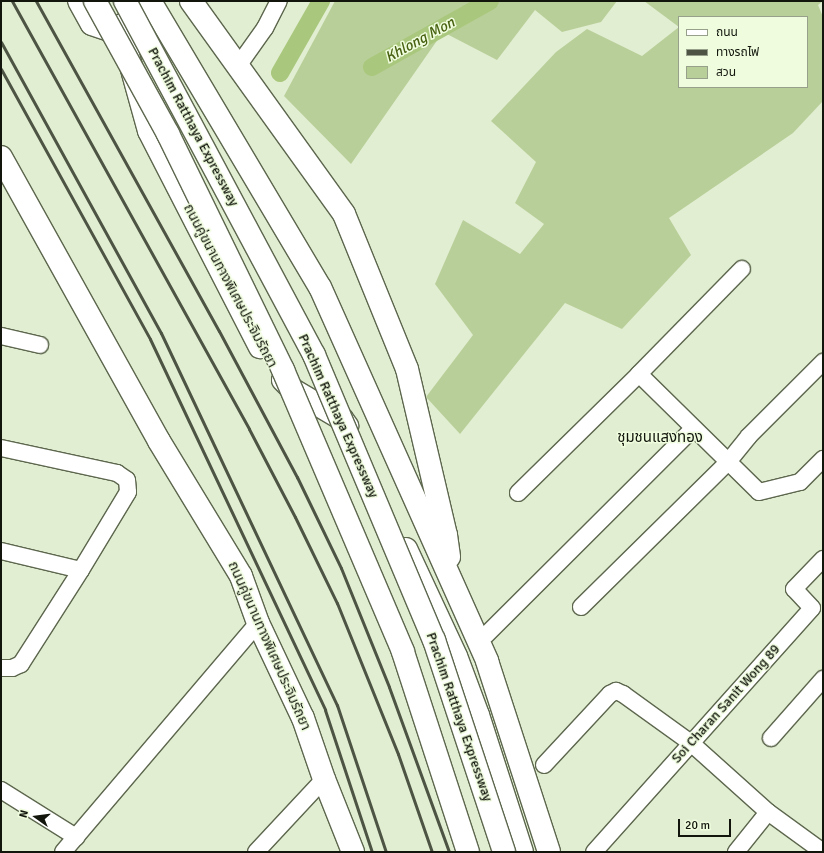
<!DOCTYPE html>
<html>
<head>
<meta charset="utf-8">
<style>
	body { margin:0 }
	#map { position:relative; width:824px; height:853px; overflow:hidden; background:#e1eed1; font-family:Signika,"Noto Sans Thai",sans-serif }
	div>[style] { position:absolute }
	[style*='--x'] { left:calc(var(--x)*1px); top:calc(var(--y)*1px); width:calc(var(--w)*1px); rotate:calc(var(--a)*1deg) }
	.green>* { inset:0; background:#b9cf9a }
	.canal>* { height:18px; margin:-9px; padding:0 9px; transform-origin:9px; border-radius:9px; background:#aac87d }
	.roads { filter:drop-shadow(1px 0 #5d674e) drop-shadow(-1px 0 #5d674e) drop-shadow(0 1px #5d674e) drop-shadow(0 -1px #5d674e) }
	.minor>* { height:16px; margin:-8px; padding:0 8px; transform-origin:8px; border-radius:8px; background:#fff }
	.secondary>* { height:22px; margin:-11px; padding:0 11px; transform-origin:11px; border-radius:11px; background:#fff }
	.motorway>* { height:22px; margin:-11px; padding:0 11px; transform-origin:11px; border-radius:11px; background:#fff }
	.rail>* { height:3px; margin:-1.5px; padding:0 1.5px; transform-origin:1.5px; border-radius:1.5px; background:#4d5444 }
	.bridges { filter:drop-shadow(1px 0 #5d674e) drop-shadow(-1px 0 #5d674e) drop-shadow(0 1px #5d674e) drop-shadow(0 -1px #5d674e) }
	.motorway-bridge>* { height:22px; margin:-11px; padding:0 11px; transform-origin:11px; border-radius:11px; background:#fff }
	span { translate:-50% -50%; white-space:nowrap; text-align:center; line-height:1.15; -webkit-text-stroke:3px #effcde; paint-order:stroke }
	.street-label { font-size:14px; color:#11150b }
	.water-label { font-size:15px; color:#486212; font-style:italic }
	.neighbourhood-label { font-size:15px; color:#11150b }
	.frame { position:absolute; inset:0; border:2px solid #11150b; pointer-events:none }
	.legend { position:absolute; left:678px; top:16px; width:130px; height:72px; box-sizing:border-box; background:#effcde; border:1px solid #96a08a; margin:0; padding:5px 7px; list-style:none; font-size:12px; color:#11150b }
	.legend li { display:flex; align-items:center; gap:8px; height:20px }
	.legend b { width:20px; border:1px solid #96a08a }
	.north { position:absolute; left:16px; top:797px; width:40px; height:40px; -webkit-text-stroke:3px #effcde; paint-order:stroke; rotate:284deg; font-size:11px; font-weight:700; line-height:16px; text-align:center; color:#11150b }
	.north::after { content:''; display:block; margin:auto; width:14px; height:18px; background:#11150b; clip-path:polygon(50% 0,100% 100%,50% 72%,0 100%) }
	.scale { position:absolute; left:678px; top:819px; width:53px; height:18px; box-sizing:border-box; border:2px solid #11150b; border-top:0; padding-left:5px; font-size:12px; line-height:14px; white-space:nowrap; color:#11150b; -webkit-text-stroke:3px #effcde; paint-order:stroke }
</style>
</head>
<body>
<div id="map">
	<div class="green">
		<i style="clip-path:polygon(335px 1px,617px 1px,601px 22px,562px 32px,535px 10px,497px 60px,443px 32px,351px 164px,284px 96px)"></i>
		<i style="clip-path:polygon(644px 1px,823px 1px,818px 5px,823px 17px,823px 101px,793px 133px,669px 218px,691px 255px,622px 329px,565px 303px,460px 434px,426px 397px,473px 335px,435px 284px,463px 220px,520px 254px,544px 224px,515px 203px,536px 162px,491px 121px,556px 52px,587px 29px,642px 56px,679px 27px,679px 87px,807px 87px,807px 17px,679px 17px,679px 27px)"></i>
	</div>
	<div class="canal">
		<i style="--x:372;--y:67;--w:135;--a:-29.2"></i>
		<i style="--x:280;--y:73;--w:83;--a:-60.3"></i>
	</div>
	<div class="roads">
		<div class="minor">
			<i style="--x:238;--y:66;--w:47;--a:-54.6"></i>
			<i style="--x:265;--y:28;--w:30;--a:-63"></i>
			<i style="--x:1;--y:336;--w:40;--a:13"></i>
			<i style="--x:639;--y:374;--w:168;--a:44.5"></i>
			<i style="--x:759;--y:492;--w:42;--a:-13.7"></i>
			<i style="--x:800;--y:482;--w:33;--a:-45"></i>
			<i style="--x:1;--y:448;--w:119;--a:12.2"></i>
			<i style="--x:117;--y:473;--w:12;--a:35"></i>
			<i style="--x:127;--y:480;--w:12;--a:85"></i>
			<i style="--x:128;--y:492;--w:91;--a:121.1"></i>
			<i style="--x:81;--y:570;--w:112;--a:122.6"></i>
			<i style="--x:21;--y:664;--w:10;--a:156"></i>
			<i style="--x:12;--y:668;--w:11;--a:180"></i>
			<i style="--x:518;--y:493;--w:170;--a:-44.5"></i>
			<i style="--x:639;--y:374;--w:147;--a:-45.6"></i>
			<i style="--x:1;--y:551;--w:82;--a:13.4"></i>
			<i style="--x:581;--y:607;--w:206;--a:-44.6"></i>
			<i style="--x:728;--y:462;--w:33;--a:-51"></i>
			<i style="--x:749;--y:436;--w:105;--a:-45"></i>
			<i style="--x:486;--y:635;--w:292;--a:-44.9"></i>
			<i style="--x:771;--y:738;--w:79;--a:-48.6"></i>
			<i style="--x:544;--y:765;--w:97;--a:-47.1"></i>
			<i style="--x:610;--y:694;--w:7;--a:-27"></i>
			<i style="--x:616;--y:691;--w:8;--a:23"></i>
			<i style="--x:623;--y:694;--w:84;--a:35.8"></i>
			<i style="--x:691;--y:743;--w:103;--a:41.9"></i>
			<i style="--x:768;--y:812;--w:68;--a:36"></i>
			<i style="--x:1;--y:790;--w:89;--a:32.1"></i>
			<i style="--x:63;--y:852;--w:301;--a:-49.6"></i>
			<i style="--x:256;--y:852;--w:100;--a:-47"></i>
			<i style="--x:594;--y:852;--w:327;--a:-48.2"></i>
			<i style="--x:812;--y:608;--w:26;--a:-133"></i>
			<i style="--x:794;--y:589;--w:42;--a:-46"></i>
			<i style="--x:736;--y:852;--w:51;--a:-51.3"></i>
		</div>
		<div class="secondary">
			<i style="--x:79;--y:1;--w:26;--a:61"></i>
			<i style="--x:92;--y:24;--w:21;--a:19"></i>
			<i style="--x:112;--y:31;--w:14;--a:-30"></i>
			<i style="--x:139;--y:1;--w:20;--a:110"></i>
			<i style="--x:132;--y:20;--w:29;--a:102"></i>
			<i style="--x:126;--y:48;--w:86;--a:74.5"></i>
			<i style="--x:149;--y:131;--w:243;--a:62.8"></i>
			<i style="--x:1;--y:157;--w:325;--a:60.9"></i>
			<i style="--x:159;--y:441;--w:158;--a:58.7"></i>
			<i style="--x:241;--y:576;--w:50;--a:70.1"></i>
			<i style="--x:258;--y:623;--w:105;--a:64.7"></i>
			<i style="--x:303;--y:718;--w:65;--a:71"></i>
			<i style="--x:324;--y:779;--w:79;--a:68.3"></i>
			<i style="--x:283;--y:380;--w:14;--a:45"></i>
			<i style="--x:293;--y:390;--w:57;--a:30.6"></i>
			<i style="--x:342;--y:419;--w:9;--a:54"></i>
			<i style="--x:406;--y:549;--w:118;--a:65"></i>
			<i style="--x:456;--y:656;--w:63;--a:69.6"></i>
			<i style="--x:478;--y:715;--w:144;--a:72.2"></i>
		</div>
		<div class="motorway">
			<i style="--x:150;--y:1;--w:333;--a:59.3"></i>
			<i style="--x:320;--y:287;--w:410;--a:65.9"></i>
			<i style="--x:487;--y:661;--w:201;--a:72"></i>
			<i style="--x:191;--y:1;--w:262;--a:54.3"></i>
			<i style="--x:344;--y:214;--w:167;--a:67.9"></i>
			<i style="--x:407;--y:369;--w:171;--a:76.8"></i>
			<i style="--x:446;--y:535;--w:22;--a:82"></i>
		</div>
	</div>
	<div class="rail">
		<i style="--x:12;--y:1;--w:489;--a:61"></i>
		<i style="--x:249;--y:429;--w:99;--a:62.4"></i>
		<i style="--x:295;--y:517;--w:96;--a:64"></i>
		<i style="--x:337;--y:603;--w:163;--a:68"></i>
		<i style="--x:398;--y:754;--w:104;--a:70.9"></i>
		<i style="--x:36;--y:1;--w:377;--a:61"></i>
		<i style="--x:219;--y:331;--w:166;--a:61.9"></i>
		<i style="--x:297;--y:477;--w:101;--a:64.2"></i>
		<i style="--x:341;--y:568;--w:128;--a:68"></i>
		<i style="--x:389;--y:687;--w:176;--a:70"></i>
		<i style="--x:1;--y:42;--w:332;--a:61.2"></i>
		<i style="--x:161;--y:333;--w:412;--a:64.7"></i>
		<i style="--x:337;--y:705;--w:155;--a:71.6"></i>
		<i style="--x:1;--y:69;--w:308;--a:61.1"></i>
		<i style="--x:150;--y:339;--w:410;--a:64.7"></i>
		<i style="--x:325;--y:710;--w:150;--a:71.7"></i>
	</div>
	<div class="bridges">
		<div class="motorway-bridge">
			<i style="--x:95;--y:1;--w:152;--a:61.2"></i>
			<i style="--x:168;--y:134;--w:263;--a:64"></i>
			<i style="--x:283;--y:370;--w:306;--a:66.9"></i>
			<i style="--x:403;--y:652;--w:210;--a:72"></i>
			<i style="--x:125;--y:1;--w:401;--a:61.9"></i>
			<i style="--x:314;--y:355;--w:309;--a:67.2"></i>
			<i style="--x:434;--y:640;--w:223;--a:71.7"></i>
		</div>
	</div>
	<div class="street-label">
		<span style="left:193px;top:127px;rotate:62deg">Prachim Ratthaya Expressway</span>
		<span style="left:230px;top:286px;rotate:62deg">ถนนคู่ขนานทางพิเศษประจิมรัถยา</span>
		<span style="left:338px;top:416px;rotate:66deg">Prachim Ratthaya Expressway</span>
		<span style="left:269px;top:646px;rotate:66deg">ถนนคู่ขนานทางพิเศษประจิมรัถยา</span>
		<span style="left:726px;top:704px;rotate:-48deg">Soi Charan Sanit Wong 89</span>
		<span style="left:459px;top:717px;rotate:71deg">Prachim Ratthaya Expressway</span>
	</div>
	<div class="water-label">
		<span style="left:420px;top:40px;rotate:-29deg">Khlong Mon</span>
	</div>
	<div class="neighbourhood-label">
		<span style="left:660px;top:438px">ชุมชนแสงทอง</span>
	</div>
	<div class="frame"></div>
	<ul class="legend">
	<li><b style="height:5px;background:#fff"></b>ถนน</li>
	<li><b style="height:5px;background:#4d5444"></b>ทางรถไฟ</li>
	<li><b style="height:11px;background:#b9cf9a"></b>สวน</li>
	</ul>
	<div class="north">N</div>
	<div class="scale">20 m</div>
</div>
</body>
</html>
